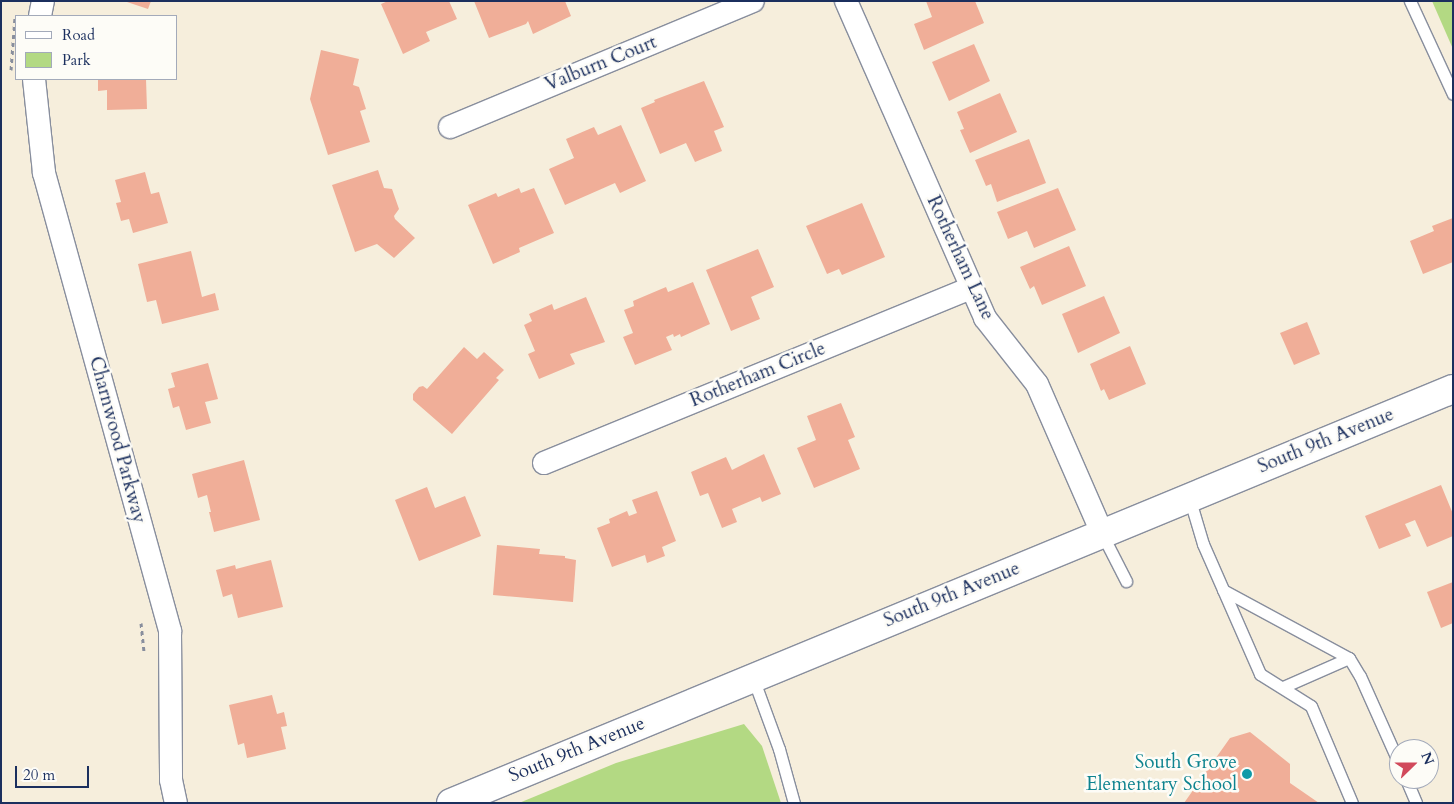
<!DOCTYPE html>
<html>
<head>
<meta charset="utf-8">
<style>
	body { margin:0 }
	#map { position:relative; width:1454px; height:804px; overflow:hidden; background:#f6eedc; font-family:Cardo,serif }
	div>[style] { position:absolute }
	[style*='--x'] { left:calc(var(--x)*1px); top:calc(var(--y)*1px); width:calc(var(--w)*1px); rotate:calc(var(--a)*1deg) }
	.green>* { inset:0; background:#b3d983 }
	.building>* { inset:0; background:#f0ae98 }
	.path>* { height:3px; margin-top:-1.5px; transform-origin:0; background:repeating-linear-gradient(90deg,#888e9d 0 4px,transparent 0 8px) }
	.roads { filter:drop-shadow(1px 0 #888e9d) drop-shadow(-1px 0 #888e9d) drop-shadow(0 1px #888e9d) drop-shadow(0 -1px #888e9d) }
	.lane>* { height:11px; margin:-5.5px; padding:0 5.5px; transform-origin:5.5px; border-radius:5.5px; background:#fff }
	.street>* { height:22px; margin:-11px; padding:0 11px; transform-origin:11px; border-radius:11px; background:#fff }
	.secondary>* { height:28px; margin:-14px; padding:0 14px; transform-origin:14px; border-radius:14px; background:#fff }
	.dots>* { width:14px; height:14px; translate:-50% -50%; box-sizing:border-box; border:2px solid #fdfcf7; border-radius:50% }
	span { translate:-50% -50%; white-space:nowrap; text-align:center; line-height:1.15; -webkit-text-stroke:5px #fdfcf7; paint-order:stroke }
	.street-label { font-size:19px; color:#1b2f5e }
	.culture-label { font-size:19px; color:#0d838f }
	.right { translate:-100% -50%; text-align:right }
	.frame { position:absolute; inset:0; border:2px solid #1b2f5e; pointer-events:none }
	.legend { position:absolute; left:15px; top:15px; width:162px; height:65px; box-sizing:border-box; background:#fdfcf7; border:1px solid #a3aaba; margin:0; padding:6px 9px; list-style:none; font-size:15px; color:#1b2f5e }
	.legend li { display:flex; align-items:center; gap:10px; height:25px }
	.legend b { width:25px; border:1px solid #a3aaba }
	.north { position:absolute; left:1389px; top:739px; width:50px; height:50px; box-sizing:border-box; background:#fdfcf7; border:1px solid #a3aaba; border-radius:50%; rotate:68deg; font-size:14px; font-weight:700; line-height:20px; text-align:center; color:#1b2f5e }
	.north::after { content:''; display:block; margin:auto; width:18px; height:22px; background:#d1495b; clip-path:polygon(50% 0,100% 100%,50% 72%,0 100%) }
	.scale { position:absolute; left:15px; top:766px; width:74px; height:22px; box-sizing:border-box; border:2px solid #1b2f5e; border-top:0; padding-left:6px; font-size:15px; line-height:18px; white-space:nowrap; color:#1b2f5e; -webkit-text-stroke:4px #fdfcf7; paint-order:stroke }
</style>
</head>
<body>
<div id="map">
	<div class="green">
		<i style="clip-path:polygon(1432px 1px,1453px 1px,1453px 49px)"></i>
		<i style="clip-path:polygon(744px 724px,762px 746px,781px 803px,519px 803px,616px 763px)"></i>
	</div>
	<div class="building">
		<i style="clip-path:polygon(124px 1px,151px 1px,148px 9px)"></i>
		<i style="clip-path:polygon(388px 1px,449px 1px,457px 19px,426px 32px,430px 41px,403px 54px,381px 4px)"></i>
		<i style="clip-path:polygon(474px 1px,565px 1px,571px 16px,533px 34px,528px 21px,526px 24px,489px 38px)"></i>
		<i style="clip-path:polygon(926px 1px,975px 1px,984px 23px,924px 50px,914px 24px,932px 17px)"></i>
		<i style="clip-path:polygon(974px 44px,990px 81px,949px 101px,932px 62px)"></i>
		<i style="clip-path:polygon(321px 50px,359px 59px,353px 85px,359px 87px,366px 109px,360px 111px,370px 142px,328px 155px,310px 99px)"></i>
		<i style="clip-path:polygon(98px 79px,146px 79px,147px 109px,107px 110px,107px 90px,98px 91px)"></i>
		<i style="clip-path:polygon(704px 81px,724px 127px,714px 131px,722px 151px,695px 162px,686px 143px,660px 154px,641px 108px,655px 102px,654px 100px)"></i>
		<i style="clip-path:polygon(1000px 93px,1017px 132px,970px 153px,960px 130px,964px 129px,957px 112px)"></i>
		<i style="clip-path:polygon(621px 125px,646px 181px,620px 193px,615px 183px,565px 205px,549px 169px,574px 158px,566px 139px,594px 127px,598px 135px)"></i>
		<i style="clip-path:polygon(1029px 139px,1046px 183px,997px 202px,991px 184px,986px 186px,975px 160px)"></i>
		<i style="clip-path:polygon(378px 170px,384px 188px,392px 189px,399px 209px,394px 216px,395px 219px,415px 238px,394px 258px,377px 244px,355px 252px,332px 185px)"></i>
		<i style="clip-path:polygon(145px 172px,151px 194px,159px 192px,168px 223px,133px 233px,129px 219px,121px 221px,116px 203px,121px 202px,115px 180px)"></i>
		<i style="clip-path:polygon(519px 188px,521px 193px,534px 188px,554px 233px,519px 248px,520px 252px,493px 264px,468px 205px,496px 193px,498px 197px)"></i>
		<i style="clip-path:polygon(1058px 188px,1076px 230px,1034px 248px,1027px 231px,1008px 239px,997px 212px)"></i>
		<i style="clip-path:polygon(862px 203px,885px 257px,842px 275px,839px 269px,827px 274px,806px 226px)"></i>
		<i style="clip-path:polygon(1453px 218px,1453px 262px,1423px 274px,1410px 241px,1434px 231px,1432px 226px)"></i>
		<i style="clip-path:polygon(1069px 246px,1086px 286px,1042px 305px,1034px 286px,1030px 289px,1020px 267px)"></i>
		<i style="clip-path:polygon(758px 249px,774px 287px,751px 297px,760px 319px,731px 331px,706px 270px)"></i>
		<i style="clip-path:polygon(191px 251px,202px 297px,215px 293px,219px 310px,162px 324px,156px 300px,147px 302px,138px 264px)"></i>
		<i style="clip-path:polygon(693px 282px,710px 324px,681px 337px,680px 334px,674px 337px,673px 334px,666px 337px,672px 350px,635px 365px,623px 337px,633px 333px,624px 310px,634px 306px,633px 301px,666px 287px,668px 292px)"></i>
		<i style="clip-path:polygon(1104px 296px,1120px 333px,1078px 353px,1062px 314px)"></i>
		<i style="clip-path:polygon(586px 297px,605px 342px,570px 354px,575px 364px,539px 379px,528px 354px,535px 351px,524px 325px,532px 321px,529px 314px,552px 304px,554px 310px)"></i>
		<i style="clip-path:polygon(1307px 322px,1320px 354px,1294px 365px,1280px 333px)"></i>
		<i style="clip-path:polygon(1130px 346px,1146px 384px,1109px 400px,1104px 389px,1101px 391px,1090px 364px)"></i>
		<i style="clip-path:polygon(464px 347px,477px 359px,484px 352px,504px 370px,496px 378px,499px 380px,452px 434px,413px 400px,413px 394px,419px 387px,423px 386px,427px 389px)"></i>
		<i style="clip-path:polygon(208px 363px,218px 399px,205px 402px,211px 423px,186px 430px,179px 406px,173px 408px,168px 389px,175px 387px,171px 373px)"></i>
		<i style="clip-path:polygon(841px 403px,855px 437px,848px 440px,860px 469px,814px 488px,797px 448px,816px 440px,807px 416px)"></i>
		<i style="clip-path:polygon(764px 454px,781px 494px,762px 502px,760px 497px,732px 509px,737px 522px,722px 528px,708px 493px,700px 496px,691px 472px,726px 457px,732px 470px)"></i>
		<i style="clip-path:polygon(244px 460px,260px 520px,214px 532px,209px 512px,211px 512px,207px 495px,198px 498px,192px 474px)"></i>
		<i style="clip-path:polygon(1441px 485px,1453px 514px,1453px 536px,1427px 547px,1415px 520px,1405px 524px,1411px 536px,1379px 549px,1365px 516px)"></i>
		<i style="clip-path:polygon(427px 487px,435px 508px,465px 496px,481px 536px,419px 561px,395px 500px)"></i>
		<i style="clip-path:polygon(657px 491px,676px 541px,662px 547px,665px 556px,647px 563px,645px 555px,612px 567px,597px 528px,610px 523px,609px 519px,627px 511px,629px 516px,637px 513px,632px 500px)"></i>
		<i style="clip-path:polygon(497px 545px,540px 549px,539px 554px,565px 556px,565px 558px,576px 560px,573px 602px,493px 595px)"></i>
		<i style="clip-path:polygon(271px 560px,283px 607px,238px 618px,232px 594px,223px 597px,216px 570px,235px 565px,236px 569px)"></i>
		<i style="clip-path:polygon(1453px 582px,1453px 623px,1441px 628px,1427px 592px)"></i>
		<i style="clip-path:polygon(272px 695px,277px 714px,284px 712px,287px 726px,281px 727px,286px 749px,247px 758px,244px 743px,238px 745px,229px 705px)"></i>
		<i style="clip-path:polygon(1250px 732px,1290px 764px,1290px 783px,1319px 803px,1184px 803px,1230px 738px)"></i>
	</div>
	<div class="path">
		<i style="--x:11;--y:70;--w:53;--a:-85.7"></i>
		<i style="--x:141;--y:623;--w:31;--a:84"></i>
	</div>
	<div class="roads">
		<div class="lane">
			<i style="--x:1410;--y:1;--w:102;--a:65.2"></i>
			<i style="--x:1189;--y:497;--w:49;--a:73.4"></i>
			<i style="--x:1203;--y:544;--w:142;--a:66.3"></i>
			<i style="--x:1260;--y:674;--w:60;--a:32.1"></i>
			<i style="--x:1311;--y:706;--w:105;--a:67.1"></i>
			<i style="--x:1102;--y:534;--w:53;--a:62.9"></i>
			<i style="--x:1223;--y:590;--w:143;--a:28.4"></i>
			<i style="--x:1349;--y:658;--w:21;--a:59"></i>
			<i style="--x:1360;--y:676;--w:95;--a:65.9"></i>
			<i style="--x:753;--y:678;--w:76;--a:69.9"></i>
			<i style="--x:779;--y:749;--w:56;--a:74.5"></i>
			<i style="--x:1283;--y:687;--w:72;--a:-23.7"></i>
			<i style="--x:1406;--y:779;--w:26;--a:67"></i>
		</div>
		<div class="street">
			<i style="--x:846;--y:1;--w:346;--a:66.3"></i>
			<i style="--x:985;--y:318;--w:84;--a:51.8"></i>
			<i style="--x:1037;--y:384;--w:163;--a:66.4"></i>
			<i style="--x:40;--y:16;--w:15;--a:-79"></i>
			<i style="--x:34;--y:79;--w:95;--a:83.9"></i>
			<i style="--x:44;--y:173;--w:475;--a:74.6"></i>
			<i style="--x:170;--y:631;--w:149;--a:89.6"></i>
			<i style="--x:171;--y:780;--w:24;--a:78"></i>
			<i style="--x:450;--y:127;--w:328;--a:-22.6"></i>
			<i style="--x:544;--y:463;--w:461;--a:-22.3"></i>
		</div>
		<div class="secondary">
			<i style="--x:451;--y:803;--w:1084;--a:-22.45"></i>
		</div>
	</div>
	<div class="dots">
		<i style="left:1247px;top:774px;background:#0f9aa8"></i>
	</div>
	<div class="street-label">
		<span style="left:601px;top:64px;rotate:-22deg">Valburn Court</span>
		<span style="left:960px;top:258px;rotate:65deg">Rotherham Lane</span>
		<span style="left:758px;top:375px;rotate:-22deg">Rotherham Circle</span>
		<span style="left:117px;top:440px;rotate:75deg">Charnwood Parkway</span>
		<span style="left:1326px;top:441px;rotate:-22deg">South 9th Avenue</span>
		<span style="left:952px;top:595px;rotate:-22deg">South 9th Avenue</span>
		<span style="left:577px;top:750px;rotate:-22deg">South 9th Avenue</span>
	</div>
	<div class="culture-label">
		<span class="right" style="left:1237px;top:774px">South Grove<br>Elementary School</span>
	</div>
	<div class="frame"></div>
	<ul class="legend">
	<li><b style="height:6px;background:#fff"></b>Road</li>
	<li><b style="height:14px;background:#b3d983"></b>Park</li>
	</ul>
	<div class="north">N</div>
	<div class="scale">20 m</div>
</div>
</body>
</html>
